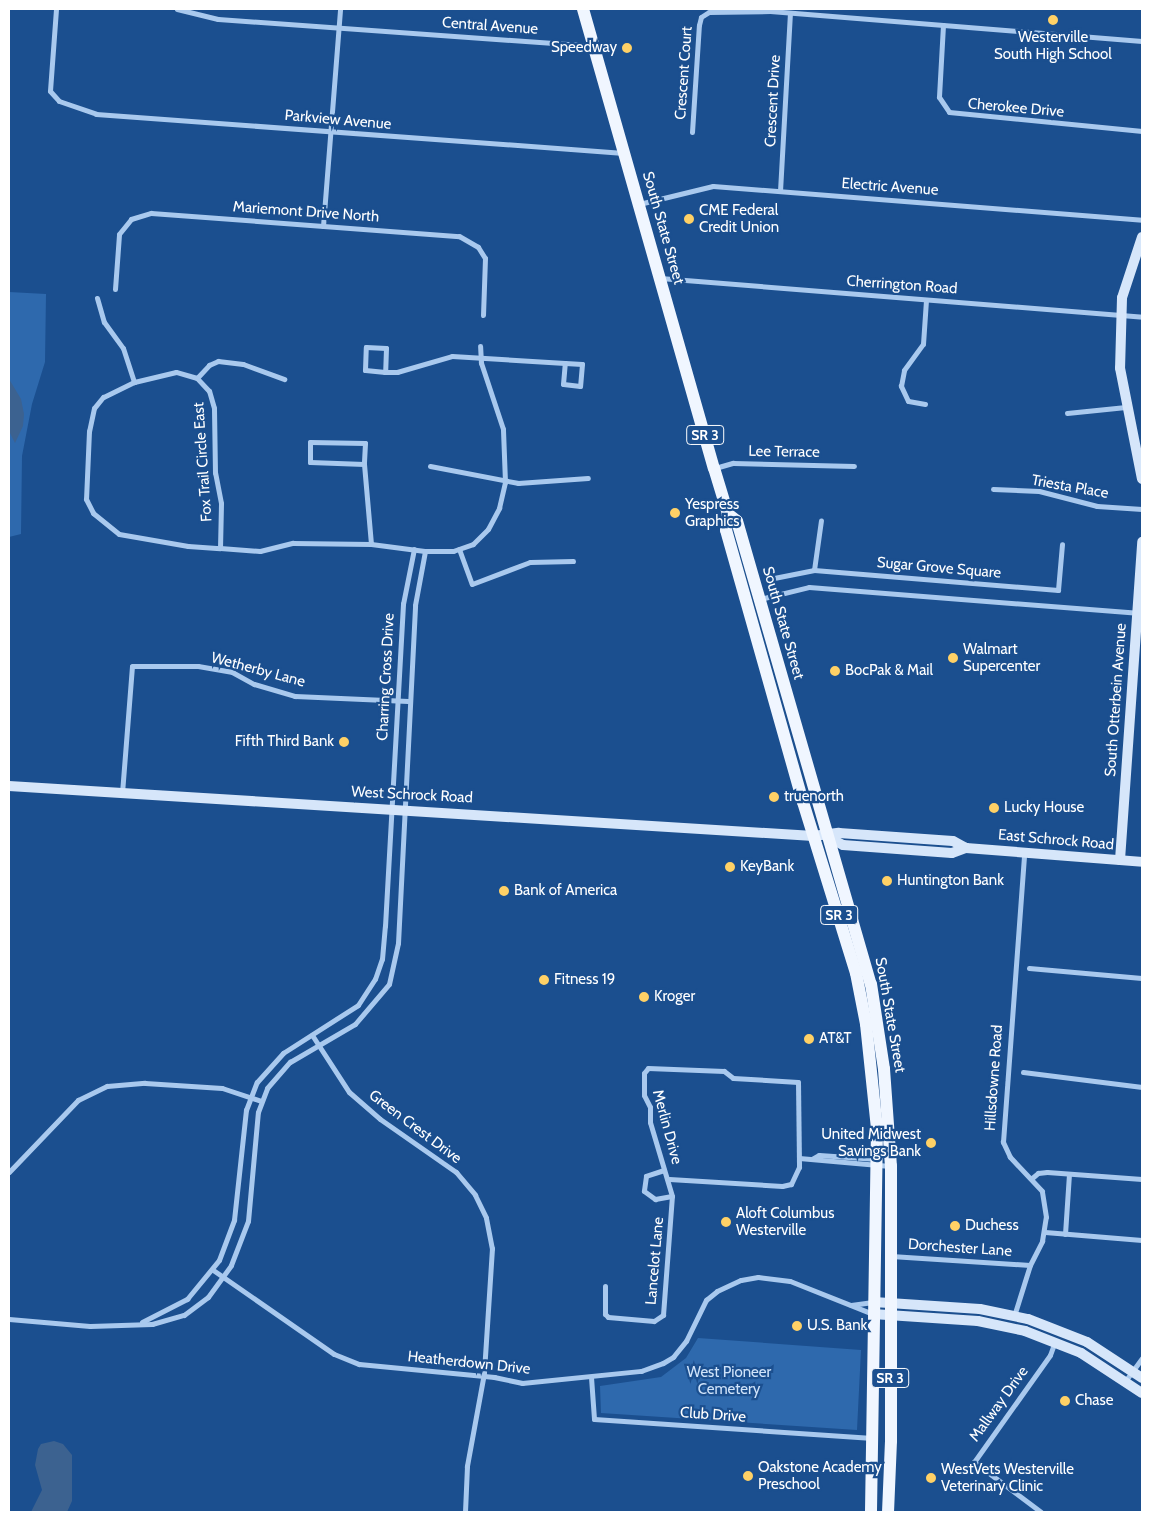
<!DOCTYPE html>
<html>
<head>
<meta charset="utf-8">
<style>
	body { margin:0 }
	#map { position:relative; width:1151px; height:1521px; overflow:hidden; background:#1b4f8f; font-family:Cabin,sans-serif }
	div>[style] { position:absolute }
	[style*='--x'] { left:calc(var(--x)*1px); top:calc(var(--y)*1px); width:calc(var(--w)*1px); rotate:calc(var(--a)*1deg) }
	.green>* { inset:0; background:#2e69ad }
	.water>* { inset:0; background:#3c6290 }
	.street>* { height:5px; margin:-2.5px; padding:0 2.5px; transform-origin:2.5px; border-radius:2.5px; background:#a9c9ee }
	.secondary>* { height:10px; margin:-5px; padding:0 5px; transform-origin:5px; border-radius:5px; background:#d6e6fa }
	.primary>* { height:12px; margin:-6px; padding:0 6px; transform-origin:6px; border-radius:6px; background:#f0f6ff }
	.dots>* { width:14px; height:14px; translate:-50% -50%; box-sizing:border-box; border:2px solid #1b4f8f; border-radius:50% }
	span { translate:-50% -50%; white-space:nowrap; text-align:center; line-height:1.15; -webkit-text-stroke:4.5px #1b4f8f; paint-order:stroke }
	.shield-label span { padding:1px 4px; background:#1b4f8f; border:1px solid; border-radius:4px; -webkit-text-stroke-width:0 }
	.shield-label { font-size:14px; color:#fff; font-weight:700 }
	.street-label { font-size:15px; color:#fff }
	.poi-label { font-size:15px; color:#fff }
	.right { translate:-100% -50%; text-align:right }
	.left { translate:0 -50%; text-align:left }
	.park-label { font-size:15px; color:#cfe3fa }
	.frame { position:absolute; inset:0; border:10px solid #fff; pointer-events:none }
</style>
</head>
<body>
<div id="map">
	<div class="green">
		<i style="clip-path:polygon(9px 292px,46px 294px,45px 362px,32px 404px,22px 456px,21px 534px,9px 537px)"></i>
		<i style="clip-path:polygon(698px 1338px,861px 1350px,857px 1430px,601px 1413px,600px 1386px,661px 1377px,686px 1358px)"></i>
	</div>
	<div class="water">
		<i style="clip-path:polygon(9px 379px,21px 399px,24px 414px,23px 426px,15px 443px,9px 431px)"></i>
		<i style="clip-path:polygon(54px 1441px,63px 1444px,72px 1455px,72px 1501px,67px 1512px,31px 1512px,42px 1490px,35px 1465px,38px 1449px,41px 1444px)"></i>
	</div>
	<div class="street">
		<i style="--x:56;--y:9;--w:82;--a:94.2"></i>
		<i style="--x:50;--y:91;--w:13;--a:48"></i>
		<i style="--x:59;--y:101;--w:39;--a:19"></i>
		<i style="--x:96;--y:114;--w:529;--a:4.22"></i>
		<i style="--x:177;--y:9;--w:42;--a:13.7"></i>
		<i style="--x:218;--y:19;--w:375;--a:4.1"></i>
		<i style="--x:943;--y:25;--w:72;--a:93.2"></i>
		<i style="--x:939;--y:97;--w:18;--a:56"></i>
		<i style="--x:949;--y:112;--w:194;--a:5.6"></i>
		<i style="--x:692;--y:132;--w:107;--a:-86.3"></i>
		<i style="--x:699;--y:25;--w:8;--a:-76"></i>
		<i style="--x:701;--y:17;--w:9;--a:-32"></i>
		<i style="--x:709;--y:12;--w:61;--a:-0.9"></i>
		<i style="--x:770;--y:11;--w:373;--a:4.6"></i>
		<i style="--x:780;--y:191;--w:178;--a:-86.8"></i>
		<i style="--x:639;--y:204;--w:76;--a:-13.7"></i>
		<i style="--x:713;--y:186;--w:430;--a:4.5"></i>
		<i style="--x:323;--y:226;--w:218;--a:-85.5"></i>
		<i style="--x:660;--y:278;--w:484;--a:4.6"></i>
		<i style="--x:115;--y:289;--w:55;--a:-85.8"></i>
		<i style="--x:119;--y:234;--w:19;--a:-51"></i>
		<i style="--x:131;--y:219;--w:21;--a:-17"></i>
		<i style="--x:151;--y:213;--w:309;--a:4.3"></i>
		<i style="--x:459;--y:236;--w:22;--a:30"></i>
		<i style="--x:478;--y:247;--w:13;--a:58"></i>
		<i style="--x:485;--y:258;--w:57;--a:92"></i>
		<i style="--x:97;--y:298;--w:25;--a:74"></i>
		<i style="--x:104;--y:322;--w:32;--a:54"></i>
		<i style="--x:123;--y:348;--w:36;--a:72"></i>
		<i style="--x:366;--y:347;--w:20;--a:3"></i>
		<i style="--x:386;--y:348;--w:24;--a:92"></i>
		<i style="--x:385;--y:372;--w:20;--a:-174"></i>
		<i style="--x:365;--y:370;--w:23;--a:-88"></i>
		<i style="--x:565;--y:363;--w:17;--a:3"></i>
		<i style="--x:582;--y:364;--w:22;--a:95"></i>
		<i style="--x:580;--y:386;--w:17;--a:-173"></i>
		<i style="--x:563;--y:384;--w:21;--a:-85"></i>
		<i style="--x:385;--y:372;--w:12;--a:0"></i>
		<i style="--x:397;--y:372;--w:57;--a:-16.2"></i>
		<i style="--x:452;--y:356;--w:113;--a:3.5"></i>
		<i style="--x:197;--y:378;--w:18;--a:-47"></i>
		<i style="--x:209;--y:365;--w:10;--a:-24"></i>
		<i style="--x:218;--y:361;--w:25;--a:7"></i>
		<i style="--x:243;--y:364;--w:44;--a:20.1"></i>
		<i style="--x:925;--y:404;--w:17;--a:-170"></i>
		<i style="--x:908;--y:401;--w:17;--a:-115"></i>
		<i style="--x:901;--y:386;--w:16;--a:-79"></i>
		<i style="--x:904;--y:370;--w:32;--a:-54"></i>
		<i style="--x:923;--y:344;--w:44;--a:-86.1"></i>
		<i style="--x:1067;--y:413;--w:59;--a:-5.8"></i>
		<i style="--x:310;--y:442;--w:55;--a:1"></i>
		<i style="--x:365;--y:443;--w:21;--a:93"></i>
		<i style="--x:364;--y:464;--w:54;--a:-177.9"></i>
		<i style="--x:310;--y:462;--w:20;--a:-90"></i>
		<i style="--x:364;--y:464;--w:80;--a:85"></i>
		<i style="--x:430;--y:466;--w:90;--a:10.9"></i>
		<i style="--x:518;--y:483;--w:70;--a:-4.1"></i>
		<i style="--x:715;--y:468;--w:19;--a:-16"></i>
		<i style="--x:733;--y:463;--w:121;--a:1.4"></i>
		<i style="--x:993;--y:489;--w:46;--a:2.5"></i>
		<i style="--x:1039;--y:491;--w:60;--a:14.5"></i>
		<i style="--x:1097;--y:506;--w:45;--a:3.8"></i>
		<i style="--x:220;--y:548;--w:45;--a:-88.7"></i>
		<i style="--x:221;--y:503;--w:31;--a:-101"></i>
		<i style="--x:215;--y:473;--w:65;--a:-90.9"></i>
		<i style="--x:214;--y:408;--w:18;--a:-106"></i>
		<i style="--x:209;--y:391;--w:18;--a:-133"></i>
		<i style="--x:197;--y:378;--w:22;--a:-164"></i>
		<i style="--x:176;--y:372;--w:43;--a:166.6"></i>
		<i style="--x:134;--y:382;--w:34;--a:154"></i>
		<i style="--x:103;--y:397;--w:14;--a:129"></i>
		<i style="--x:94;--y:408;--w:24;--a:102"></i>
		<i style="--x:89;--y:431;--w:68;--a:92.5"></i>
		<i style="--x:86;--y:499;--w:16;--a:63"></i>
		<i style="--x:93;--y:513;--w:33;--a:39"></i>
		<i style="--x:119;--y:534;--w:70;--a:9.9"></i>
		<i style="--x:188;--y:546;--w:32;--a:4"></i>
		<i style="--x:220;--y:548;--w:40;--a:4.3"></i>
		<i style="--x:260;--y:551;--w:34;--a:-14"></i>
		<i style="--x:293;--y:543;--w:78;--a:0.7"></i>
		<i style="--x:371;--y:544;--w:54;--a:7.4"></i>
		<i style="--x:425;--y:551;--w:28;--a:0"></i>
		<i style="--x:453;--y:551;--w:21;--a:-19"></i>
		<i style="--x:473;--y:544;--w:21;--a:-45"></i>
		<i style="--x:488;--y:529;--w:24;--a:-62"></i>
		<i style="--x:499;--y:508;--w:27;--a:-77"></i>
		<i style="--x:505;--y:482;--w:53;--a:-92.2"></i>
		<i style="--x:503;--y:429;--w:70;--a:-108.4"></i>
		<i style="--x:481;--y:363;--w:17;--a:-93"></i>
		<i style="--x:459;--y:549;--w:37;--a:70"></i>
		<i style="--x:472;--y:584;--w:62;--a:-20.8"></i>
		<i style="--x:530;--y:562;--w:43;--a:-1.3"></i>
		<i style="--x:814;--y:570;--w:50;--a:-82"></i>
		<i style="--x:774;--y:578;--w:41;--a:-11.3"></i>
		<i style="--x:814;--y:570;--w:245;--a:4.7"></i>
		<i style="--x:1058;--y:590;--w:46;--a:-85"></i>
		<i style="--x:760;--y:599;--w:50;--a:-13.8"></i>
		<i style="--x:809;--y:587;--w:329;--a:4.5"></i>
		<i style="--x:122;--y:793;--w:127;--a:-85.5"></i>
		<i style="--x:132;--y:666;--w:66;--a:0"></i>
		<i style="--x:198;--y:666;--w:35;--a:10"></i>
		<i style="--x:232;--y:672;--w:25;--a:29"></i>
		<i style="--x:254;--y:684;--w:43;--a:16.3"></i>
		<i style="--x:295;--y:696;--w:113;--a:2.5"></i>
		<i style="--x:1029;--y:968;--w:113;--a:5.1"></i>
		<i style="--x:312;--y:1035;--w:68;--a:57"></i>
		<i style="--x:349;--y:1092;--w:41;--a:41.1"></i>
		<i style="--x:380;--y:1119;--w:93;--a:34.9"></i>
		<i style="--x:456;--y:1172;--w:30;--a:50"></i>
		<i style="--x:475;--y:1195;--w:25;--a:64"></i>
		<i style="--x:486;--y:1218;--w:31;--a:79"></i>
		<i style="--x:492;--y:1248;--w:125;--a:93.7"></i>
		<i style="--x:484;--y:1373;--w:95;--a:100.4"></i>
		<i style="--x:467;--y:1466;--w:46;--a:92.5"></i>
		<i style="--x:1023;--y:1072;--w:120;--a:7.2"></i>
		<i style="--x:799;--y:1158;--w:91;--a:5"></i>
		<i style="--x:812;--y:1159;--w:8;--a:-30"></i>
		<i style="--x:819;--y:1155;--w:58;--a:3.9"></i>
		<i style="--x:664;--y:1170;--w:19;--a:162"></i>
		<i style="--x:646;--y:1176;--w:15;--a:98"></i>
		<i style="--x:644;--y:1191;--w:14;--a:36"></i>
		<i style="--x:655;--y:1199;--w:17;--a:-10"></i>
		<i style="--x:9;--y:1172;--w:100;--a:-46.2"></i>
		<i style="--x:78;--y:1100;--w:32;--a:-26"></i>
		<i style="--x:107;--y:1086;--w:38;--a:-5"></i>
		<i style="--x:145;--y:1083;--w:77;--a:3.7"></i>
		<i style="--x:222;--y:1088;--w:41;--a:18.4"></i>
		<i style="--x:1032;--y:1178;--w:8;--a:-40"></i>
		<i style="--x:1038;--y:1173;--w:9;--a:-6"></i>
		<i style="--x:1047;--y:1172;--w:95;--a:4.2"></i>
		<i style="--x:1045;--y:1232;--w:97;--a:4.7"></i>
		<i style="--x:1065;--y:1234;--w:60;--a:-86.2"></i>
		<i style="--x:891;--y:1256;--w:139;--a:3.7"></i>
		<i style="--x:213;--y:1270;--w:147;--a:34.8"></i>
		<i style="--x:334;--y:1354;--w:27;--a:22"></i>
		<i style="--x:359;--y:1364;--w:136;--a:5.5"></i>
		<i style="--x:494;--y:1377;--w:29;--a:12"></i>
		<i style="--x:522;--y:1383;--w:120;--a:-5.8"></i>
		<i style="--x:641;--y:1371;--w:23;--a:-20"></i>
		<i style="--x:663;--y:1363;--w:12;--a:-31"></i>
		<i style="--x:673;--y:1357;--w:21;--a:-51"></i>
		<i style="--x:686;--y:1341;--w:46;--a:-64"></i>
		<i style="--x:706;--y:1300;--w:14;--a:-39"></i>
		<i style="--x:717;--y:1291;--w:26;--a:-25"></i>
		<i style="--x:741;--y:1280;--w:17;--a:-10"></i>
		<i style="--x:758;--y:1277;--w:32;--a:7"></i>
		<i style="--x:790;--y:1281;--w:89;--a:21.7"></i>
		<i style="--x:605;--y:1286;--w:28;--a:90"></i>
		<i style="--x:605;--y:1314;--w:4;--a:45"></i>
		<i style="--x:608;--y:1317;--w:46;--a:5"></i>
		<i style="--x:654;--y:1321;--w:11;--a:-34"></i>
		<i style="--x:663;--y:1315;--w:119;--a:-85.7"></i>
		<i style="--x:672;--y:1196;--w:77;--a:-106.6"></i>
		<i style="--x:650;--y:1122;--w:15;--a:-90"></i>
		<i style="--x:650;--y:1107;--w:13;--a:-117"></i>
		<i style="--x:644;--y:1095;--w:22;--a:-90"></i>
		<i style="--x:644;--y:1073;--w:6;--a:-51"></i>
		<i style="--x:648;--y:1068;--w:76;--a:2.3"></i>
		<i style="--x:724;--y:1071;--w:11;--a:38"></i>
		<i style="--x:733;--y:1078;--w:65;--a:3.5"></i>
		<i style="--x:798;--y:1082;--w:85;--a:89.3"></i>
		<i style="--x:799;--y:1167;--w:19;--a:115"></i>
		<i style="--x:791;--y:1184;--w:9;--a:167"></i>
		<i style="--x:782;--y:1186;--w:113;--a:-176.5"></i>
		<i style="--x:851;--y:1305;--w:22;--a:-8"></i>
		<i style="--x:1014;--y:1316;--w:53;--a:-72.6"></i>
		<i style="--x:1030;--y:1265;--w:27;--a:-63"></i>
		<i style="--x:1042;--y:1241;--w:24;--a:-81"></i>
		<i style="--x:1046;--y:1217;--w:26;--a:-99"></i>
		<i style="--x:1042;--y:1191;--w:47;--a:-133.3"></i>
		<i style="--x:1010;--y:1157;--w:17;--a:-115"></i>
		<i style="--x:1003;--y:1142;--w:290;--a:-85.8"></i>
		<i style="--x:9;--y:1319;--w:81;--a:4.9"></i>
		<i style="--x:90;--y:1326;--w:62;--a:-1.8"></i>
		<i style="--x:152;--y:1324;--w:33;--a:-16"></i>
		<i style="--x:184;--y:1315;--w:30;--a:-37"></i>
		<i style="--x:208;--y:1297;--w:39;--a:-54"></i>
		<i style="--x:231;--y:1265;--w:47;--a:-68.9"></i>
		<i style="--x:248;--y:1221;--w:109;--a:-84.8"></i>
		<i style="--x:258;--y:1112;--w:26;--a:-69"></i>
		<i style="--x:267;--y:1088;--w:35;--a:-49"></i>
		<i style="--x:290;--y:1062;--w:75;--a:-30.3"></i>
		<i style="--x:355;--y:1024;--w:52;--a:-49.6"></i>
		<i style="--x:389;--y:984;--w:42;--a:-77.6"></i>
		<i style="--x:398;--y:943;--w:338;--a:-87.1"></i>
		<i style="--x:415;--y:605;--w:55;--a:-79.5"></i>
		<i style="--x:142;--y:1322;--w:51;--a:-27.1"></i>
		<i style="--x:187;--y:1299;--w:50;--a:-50.6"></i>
		<i style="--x:219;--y:1260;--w:43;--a:-69.4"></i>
		<i style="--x:234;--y:1220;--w:111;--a:-83.8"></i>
		<i style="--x:246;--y:1110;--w:30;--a:-69"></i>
		<i style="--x:257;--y:1082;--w:39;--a:-48"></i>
		<i style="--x:283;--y:1053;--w:89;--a:-32.6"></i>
		<i style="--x:358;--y:1005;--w:31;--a:-57"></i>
		<i style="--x:375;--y:979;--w:21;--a:-71"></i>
		<i style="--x:382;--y:959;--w:33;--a:-85"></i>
		<i style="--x:385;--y:926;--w:323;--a:-86.8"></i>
		<i style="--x:403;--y:604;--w:56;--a:-78.7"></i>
		<i style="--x:591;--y:1377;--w:42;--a:85.9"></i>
		<i style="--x:594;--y:1419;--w:279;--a:3.9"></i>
		<i style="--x:1126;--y:1380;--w:27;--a:-54"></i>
		<i style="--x:1041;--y:1512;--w:84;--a:-143.3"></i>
		<i style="--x:974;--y:1462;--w:131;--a:-54.6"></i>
		<i style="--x:1050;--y:1355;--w:15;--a:-70"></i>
	</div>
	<div class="secondary">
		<i style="--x:1142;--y:237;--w:64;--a:108.2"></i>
		<i style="--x:1122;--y:298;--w:70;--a:91.6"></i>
		<i style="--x:1120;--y:368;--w:113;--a:78.8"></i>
		<i style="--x:9;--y:786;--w:806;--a:3.56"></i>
		<i style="--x:813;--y:836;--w:26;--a:-7"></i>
		<i style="--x:839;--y:833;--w:114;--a:4"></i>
		<i style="--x:953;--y:841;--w:15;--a:28"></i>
		<i style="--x:966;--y:848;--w:177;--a:4.5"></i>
		<i style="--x:826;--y:836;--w:19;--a:28"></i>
		<i style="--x:843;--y:845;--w:109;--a:4.2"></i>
		<i style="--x:952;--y:853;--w:15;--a:-20"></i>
		<i style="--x:1120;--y:860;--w:319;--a:-86"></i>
		<i style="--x:874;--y:1302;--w:106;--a:3.8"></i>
		<i style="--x:980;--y:1309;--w:49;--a:11.8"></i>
		<i style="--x:1028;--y:1319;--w:63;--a:21.3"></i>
		<i style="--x:1087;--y:1342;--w:66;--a:33.2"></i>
		<i style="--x:873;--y:1314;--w:105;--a:3.8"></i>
		<i style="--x:978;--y:1321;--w:48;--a:12"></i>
		<i style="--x:1025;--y:1331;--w:60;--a:21.4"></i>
		<i style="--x:1081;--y:1353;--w:73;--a:33.3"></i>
	</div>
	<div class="primary">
		<i style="--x:583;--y:9;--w:477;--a:74.1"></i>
		<i style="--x:714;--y:468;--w:48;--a:73.1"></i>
		<i style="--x:728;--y:514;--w:11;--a:38"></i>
		<i style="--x:737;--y:521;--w:482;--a:73.9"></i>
		<i style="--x:871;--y:984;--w:86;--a:81.3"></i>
		<i style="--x:884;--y:1069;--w:97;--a:85.9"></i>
		<i style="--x:891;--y:1166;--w:275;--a:90"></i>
		<i style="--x:891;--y:1441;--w:71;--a:92.4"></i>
		<i style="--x:728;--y:514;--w:16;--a:97"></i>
		<i style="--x:726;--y:530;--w:283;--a:74.2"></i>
		<i style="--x:803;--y:802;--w:179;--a:72.8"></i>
		<i style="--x:856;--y:973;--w:52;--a:78.9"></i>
		<i style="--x:866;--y:1024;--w:106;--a:84"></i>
		<i style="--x:877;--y:1129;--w:383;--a:90.9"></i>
	</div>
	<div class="dots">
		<i style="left:1053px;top:20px;background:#ffd166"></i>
		<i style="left:627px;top:48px;background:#ffd166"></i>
		<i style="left:689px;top:219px;background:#ffd166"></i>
		<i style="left:675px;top:513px;background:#ffd166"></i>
		<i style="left:953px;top:658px;background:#ffd166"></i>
		<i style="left:835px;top:671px;background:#ffd166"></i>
		<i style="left:344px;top:742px;background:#ffd166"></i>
		<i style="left:774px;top:797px;background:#ffd166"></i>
		<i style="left:994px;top:808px;background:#ffd166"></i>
		<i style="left:730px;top:867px;background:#ffd166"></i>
		<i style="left:887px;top:881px;background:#ffd166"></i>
		<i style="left:504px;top:891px;background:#ffd166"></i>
		<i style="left:544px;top:980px;background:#ffd166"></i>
		<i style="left:644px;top:997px;background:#ffd166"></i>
		<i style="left:809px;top:1039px;background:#ffd166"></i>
		<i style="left:931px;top:1143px;background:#ffd166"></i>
		<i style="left:726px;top:1222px;background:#ffd166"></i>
		<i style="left:955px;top:1226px;background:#ffd166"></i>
		<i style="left:797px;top:1326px;background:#ffd166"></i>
		<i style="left:1065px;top:1401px;background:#ffd166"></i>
		<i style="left:748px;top:1476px;background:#ffd166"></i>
		<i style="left:931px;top:1478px;background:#ffd166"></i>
	</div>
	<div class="shield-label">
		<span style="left:705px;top:435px">SR 3</span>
		<span style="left:839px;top:915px">SR 3</span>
		<span style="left:890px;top:1378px">SR 3</span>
	</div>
	<div class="street-label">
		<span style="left:490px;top:26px;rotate:4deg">Central Avenue</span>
		<span style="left:684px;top:73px;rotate:-86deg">Crescent Court</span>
		<span style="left:773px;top:101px;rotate:-87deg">Crescent Drive</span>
		<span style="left:1016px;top:108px;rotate:5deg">Cherokee Drive</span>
		<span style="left:338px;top:120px;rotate:5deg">Parkview Avenue</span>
		<span style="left:890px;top:187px;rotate:4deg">Electric Avenue</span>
		<span style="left:306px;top:212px;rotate:4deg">Mariemont Drive North</span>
		<span style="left:663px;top:228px;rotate:74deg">South State Street</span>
		<span style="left:902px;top:285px;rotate:4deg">Cherrington Road</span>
		<span style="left:784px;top:452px;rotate:1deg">Lee Terrace</span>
		<span style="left:203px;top:462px;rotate:-94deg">Fox Trail Circle East</span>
		<span style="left:1070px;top:487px;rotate:10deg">Triesta Place</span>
		<span style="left:939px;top:568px;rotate:5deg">Sugar Grove Square</span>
		<span style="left:783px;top:623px;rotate:74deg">South State Street</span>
		<span style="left:258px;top:670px;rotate:15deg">Wetherby Lane</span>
		<span style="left:386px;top:677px;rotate:-87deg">Charring Cross Drive</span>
		<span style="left:1116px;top:700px;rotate:-86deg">South Otterbein Avenue</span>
		<span style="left:412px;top:795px;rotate:3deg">West Schrock Road</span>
		<span style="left:1056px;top:840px;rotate:5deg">East Schrock Road</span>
		<span style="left:890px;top:1015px;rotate:80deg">South State Street</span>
		<span style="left:994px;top:1078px;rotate:-86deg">Hillsdowne Road</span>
		<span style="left:415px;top:1127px;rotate:37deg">Green Crest Drive</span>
		<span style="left:667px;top:1127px;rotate:75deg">Merlin Drive</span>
		<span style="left:960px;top:1248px;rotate:4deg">Dorchester Lane</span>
		<span style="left:655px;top:1261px;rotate:-85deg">Lancelot Lane</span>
		<span style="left:469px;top:1363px;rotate:6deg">Heatherdown Drive</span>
		<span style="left:999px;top:1404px;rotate:-54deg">Mallway Drive</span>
		<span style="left:713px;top:1415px;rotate:4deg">Club Drive</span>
	</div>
	<div class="poi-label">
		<span style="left:1053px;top:46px">Westerville<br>South High School</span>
		<span class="right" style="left:617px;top:48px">Speedway</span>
		<span class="left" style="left:699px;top:219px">CME Federal<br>Credit Union</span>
		<span class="left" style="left:685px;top:513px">Yespress<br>Graphics</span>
		<span class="left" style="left:963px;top:658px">Walmart<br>Supercenter</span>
		<span class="left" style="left:845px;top:671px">BocPak &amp; Mail</span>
		<span class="right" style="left:334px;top:742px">Fifth Third Bank</span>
		<span class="left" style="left:784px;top:797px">truenorth</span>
		<span class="left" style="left:1004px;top:808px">Lucky House</span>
		<span class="left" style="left:740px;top:867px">KeyBank</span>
		<span class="left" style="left:897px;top:881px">Huntington Bank</span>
		<span class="left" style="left:514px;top:891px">Bank of America</span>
		<span class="left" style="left:554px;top:980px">Fitness 19</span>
		<span class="left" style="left:654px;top:997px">Kroger</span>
		<span class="left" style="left:819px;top:1039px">AT&amp;T</span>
		<span class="right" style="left:921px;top:1143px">United Midwest<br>Savings Bank</span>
		<span class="left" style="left:736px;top:1222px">Aloft Columbus<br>Westerville</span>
		<span class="left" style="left:965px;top:1226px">Duchess</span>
		<span class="left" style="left:807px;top:1326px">U.S. Bank</span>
		<span class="left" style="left:1075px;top:1401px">Chase</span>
		<span class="left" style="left:758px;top:1476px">Oakstone Academy<br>Preschool</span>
		<span class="left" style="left:941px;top:1478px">WestVets Westerville<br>Veterinary Clinic</span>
	</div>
	<div class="park-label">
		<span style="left:729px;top:1381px">West Pioneer<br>Cemetery</span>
	</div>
	<div class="frame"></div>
</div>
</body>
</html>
